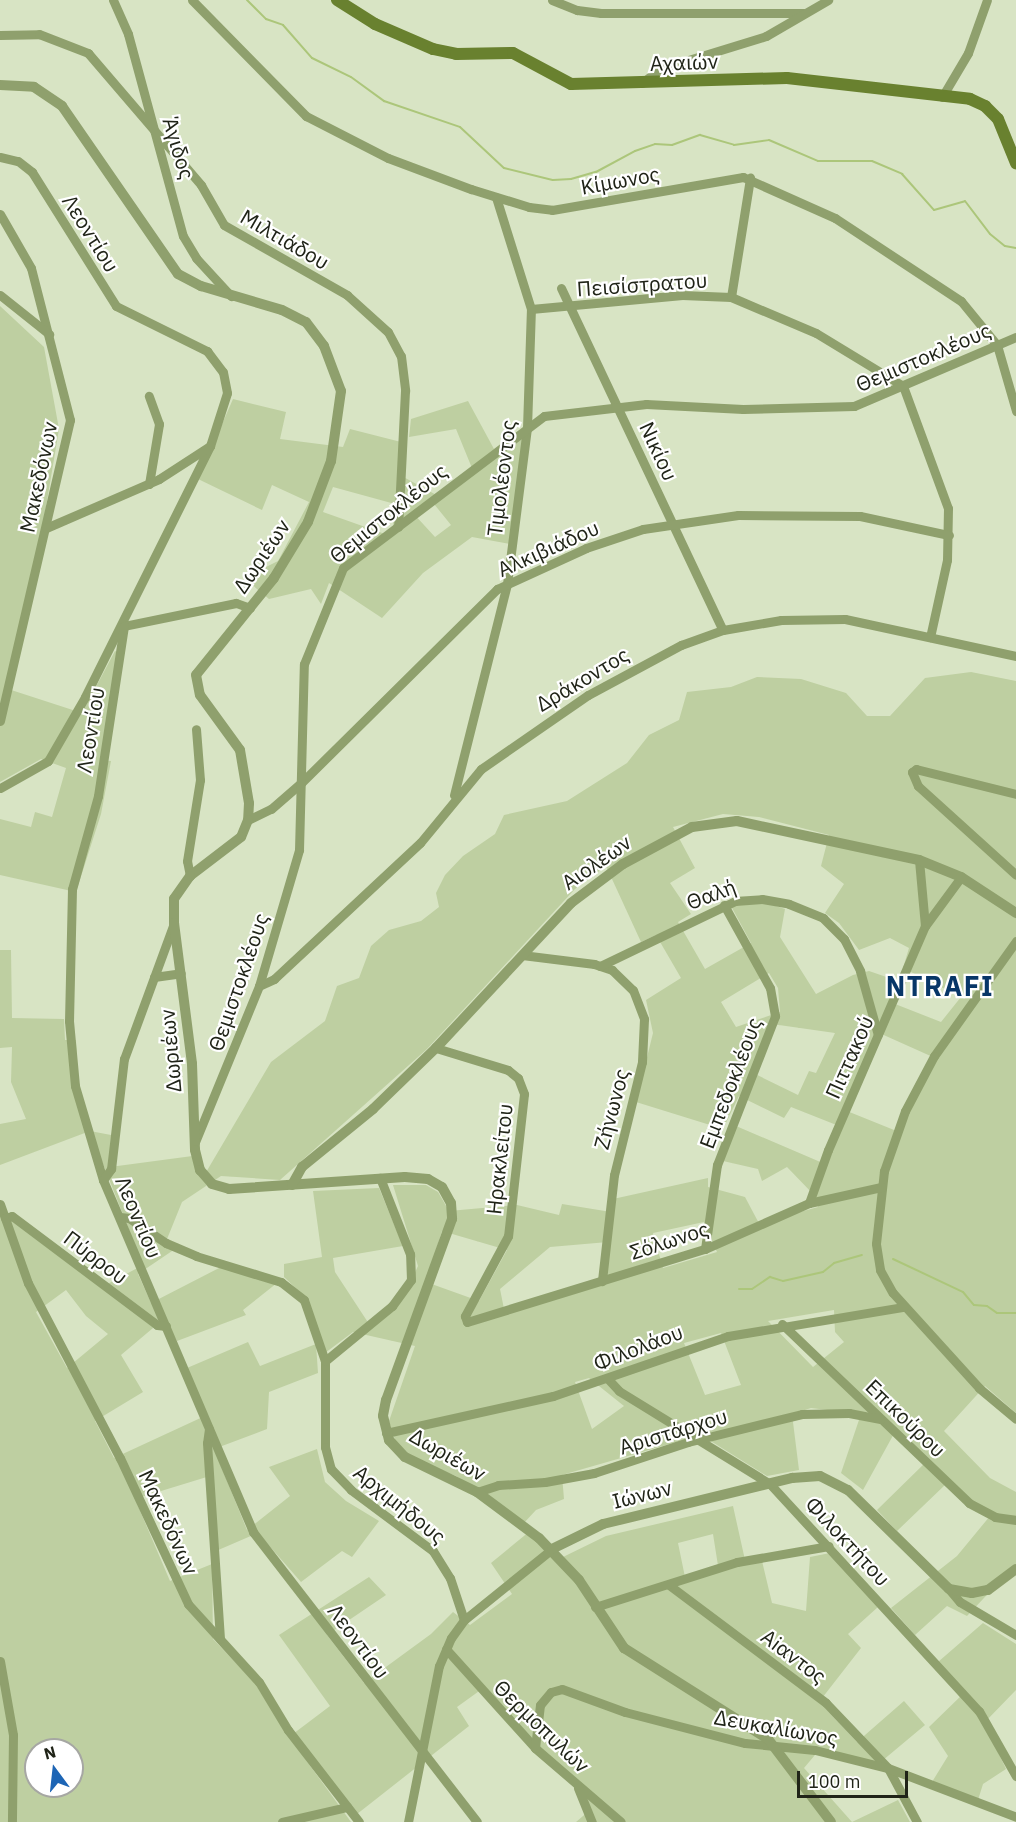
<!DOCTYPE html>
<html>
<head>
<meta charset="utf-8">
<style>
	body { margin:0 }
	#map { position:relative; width:1016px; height:1822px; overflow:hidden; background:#d8e4c4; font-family:"IBM Plex Sans",sans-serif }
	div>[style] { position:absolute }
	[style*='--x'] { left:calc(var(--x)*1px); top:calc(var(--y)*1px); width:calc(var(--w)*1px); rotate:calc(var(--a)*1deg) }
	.green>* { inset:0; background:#becfa1 }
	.stream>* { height:2px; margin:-1px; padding:0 1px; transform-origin:1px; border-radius:1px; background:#acc67a }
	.minor>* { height:9px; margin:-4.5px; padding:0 4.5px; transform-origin:4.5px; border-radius:4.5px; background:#8fa06d }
	.tertiary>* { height:10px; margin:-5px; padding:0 5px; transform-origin:5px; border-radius:5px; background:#8fa06d }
	.secondary>* { height:12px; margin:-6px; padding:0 6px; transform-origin:6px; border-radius:6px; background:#69812f }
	span { translate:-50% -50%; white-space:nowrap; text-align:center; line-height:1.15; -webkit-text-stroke:4.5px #fff; paint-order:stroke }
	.street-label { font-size:21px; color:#202418 }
	.district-label { font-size:27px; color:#073668; font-weight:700; letter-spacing:1.5px }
	.north { position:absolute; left:24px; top:1738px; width:60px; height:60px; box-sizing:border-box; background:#fff; border:2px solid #a6a7a3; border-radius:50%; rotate:345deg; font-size:16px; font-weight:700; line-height:24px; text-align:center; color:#202418 }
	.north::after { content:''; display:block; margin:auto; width:21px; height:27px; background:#1d65b5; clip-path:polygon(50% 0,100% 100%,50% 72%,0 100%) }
	.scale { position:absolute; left:797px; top:1771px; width:111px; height:27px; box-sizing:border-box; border:3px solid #202418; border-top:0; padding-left:8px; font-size:18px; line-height:21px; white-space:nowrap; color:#202418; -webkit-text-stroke:4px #fff; paint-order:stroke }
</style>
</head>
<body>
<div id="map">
	<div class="green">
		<i style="clip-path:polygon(0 306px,44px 347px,59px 429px,44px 519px,5px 688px,82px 713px,115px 651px,119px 653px,100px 760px,111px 761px,101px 814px,76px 892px,0 875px,0 819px,31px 827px,35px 812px,52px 817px,66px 768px,41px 759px,0 782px)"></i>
		<i style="clip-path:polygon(evenodd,233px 399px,286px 412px,280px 439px,343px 447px,350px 429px,401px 442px,398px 474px,440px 497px,474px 473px,456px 429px,409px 437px,411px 419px,468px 401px,494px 449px,523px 427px,515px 545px,472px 537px,423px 573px,382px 618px,329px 583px,321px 604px,311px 589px,269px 599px,244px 578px,278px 561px,309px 502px,272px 485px,262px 510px,198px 479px,233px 399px,333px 487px,395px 504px,393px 527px,385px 534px,323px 512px,333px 487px,233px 399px,430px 499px,451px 525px,435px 537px,413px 513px,430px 499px)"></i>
		<i style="clip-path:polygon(evenodd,971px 672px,1016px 681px,1016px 1413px,985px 1386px,944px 1431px,990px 1478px,1016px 1492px,1016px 1564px,967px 1616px,947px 1606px,915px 1635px,891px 1608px,957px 1556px,990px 1516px,946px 1484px,897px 1531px,877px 1510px,927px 1461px,896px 1430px,863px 1490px,841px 1473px,861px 1414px,811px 1408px,792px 1414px,799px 1470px,767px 1476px,701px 1435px,562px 1475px,564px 1499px,536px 1510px,523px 1524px,456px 1476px,414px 1459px,396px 1443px,389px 1421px,415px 1346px,353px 1332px,325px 1353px,302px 1294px,284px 1277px,284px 1264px,322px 1257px,313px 1191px,379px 1188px,403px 1246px,333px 1258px,335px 1272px,371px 1327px,402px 1300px,418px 1266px,393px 1185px,426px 1185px,438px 1192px,449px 1211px,517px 1205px,559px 1215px,562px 1204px,611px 1212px,613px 1199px,708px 1178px,708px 1187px,745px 1197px,762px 1229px,782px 1217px,818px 1207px,815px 1196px,787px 1167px,762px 1181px,758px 1169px,723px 1161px,736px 1126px,825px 1164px,839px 1126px,791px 1107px,784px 1118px,739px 1096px,723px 1129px,636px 1102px,653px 1033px,646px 1000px,681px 978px,656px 935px,641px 942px,606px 866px,575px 889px,427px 1049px,280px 1180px,221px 1176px,182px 1202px,165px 1244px,175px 1249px,138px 1274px,151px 1303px,221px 1267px,277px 1283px,243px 1310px,246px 1315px,177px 1341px,166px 1322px,153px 1328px,121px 1355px,143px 1392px,95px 1421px,114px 1458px,207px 1415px,187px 1368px,248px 1342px,260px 1366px,316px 1344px,318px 1373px,269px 1392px,267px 1429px,214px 1449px,247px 1530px,290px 1496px,269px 1467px,317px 1449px,325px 1482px,346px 1501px,379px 1521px,352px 1557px,342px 1551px,301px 1582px,258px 1533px,216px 1551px,210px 1476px,135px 1499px,170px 1581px,212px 1564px,213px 1639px,254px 1682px,289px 1737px,330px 1706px,279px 1635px,369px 1577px,386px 1595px,327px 1635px,364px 1683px,431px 1634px,453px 1612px,470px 1625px,512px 1594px,491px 1563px,530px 1531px,563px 1557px,606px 1536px,733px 1506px,745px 1560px,762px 1561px,772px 1603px,806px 1611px,810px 1557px,830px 1553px,878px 1607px,848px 1634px,861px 1648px,819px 1702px,857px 1742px,904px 1701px,925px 1725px,876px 1766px,820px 1749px,804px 1768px,852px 1822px,898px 1800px,910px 1822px,576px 1822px,590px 1810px,585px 1788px,531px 1741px,482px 1689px,457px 1707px,469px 1726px,352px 1818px,303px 1756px,351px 1822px,0 1822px,0 1209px,102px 1287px,143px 1265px,90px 1131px,0 1165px,0 1124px,26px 1119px,11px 1082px,12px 1047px,0 1048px,0 950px,11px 950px,12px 1018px,64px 1019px,65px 1040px,76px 1040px,78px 1086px,90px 1131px,111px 1135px,110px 1167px,200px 1155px,205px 1174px,271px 1062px,325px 1021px,337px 986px,359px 978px,371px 946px,389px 930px,421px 921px,439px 907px,436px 893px,445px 875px,463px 856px,495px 834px,504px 815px,567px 801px,627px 763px,649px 735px,679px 720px,687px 692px,731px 687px,757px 677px,801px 679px,846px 693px,867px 716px,890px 716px,925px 678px,971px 672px,723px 814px,759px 817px,829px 835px,821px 866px,844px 884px,825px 913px,839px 923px,859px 950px,890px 938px,909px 948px,903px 968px,961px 997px,941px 1022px,890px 1002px,898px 981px,869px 971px,853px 975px,816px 994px,780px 937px,785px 909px,764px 902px,744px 902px,731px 906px,751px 943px,705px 969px,678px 922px,691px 914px,670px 883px,695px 868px,673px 827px,723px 814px,971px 672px,769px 973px,778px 988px,780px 1012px,736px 1027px,721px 1002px,769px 973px,971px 672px,772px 1024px,835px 1033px,816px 1073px,809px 1071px,798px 1095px,751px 1072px,772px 1024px,971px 672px,877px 1032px,935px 1058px,899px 1132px,842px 1109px,877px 1032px,971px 672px,704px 1222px,717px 1252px,663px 1268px,653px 1233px,704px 1222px,971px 672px,442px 1231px,507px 1250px,479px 1301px,426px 1282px,442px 1231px,971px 672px,608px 1242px,607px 1283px,505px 1314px,500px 1289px,550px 1247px,608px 1242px,971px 672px,66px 1290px,86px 1316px,108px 1334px,67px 1368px,36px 1312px,66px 1290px,971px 672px,834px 1310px,835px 1332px,844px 1342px,813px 1367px,768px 1321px,834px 1310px,971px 672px,721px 1333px,741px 1385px,705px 1395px,684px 1343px,721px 1333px,971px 672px,589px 1378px,624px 1406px,592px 1429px,575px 1382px,589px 1378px,971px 672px,713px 1534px,719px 1572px,686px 1582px,678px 1543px,713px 1534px,971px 672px,36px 1750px,72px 1750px,72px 1786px,36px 1786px,36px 1750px)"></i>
		<i style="clip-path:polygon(983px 1623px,1016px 1644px,1016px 1690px,984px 1723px,1006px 1769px,983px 1784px,978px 1800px,932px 1782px,948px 1756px,929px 1727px,965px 1692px,938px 1662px)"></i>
	</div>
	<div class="stream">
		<i style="--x:247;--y:0;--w:27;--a:45"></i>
		<i style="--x:266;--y:19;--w:18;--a:19"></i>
		<i style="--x:283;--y:25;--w:44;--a:48.7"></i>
		<i style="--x:312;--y:58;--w:43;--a:26"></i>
		<i style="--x:351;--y:77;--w:41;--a:36"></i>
		<i style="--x:384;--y:101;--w:80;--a:18.9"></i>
		<i style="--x:460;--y:127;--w:60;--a:43"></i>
		<i style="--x:504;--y:168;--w:50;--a:13.8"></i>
		<i style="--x:553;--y:180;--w:18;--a:-3"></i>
		<i style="--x:571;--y:179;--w:26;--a:-16"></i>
		<i style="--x:596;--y:172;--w:44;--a:-28.3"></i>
		<i style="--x:635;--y:151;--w:21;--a:-19"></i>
		<i style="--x:655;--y:144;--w:17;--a:3"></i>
		<i style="--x:672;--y:145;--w:30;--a:-20"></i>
		<i style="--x:700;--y:135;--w:35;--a:16"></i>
		<i style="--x:734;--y:145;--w:35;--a:-8"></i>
		<i style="--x:769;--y:140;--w:53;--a:23.2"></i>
		<i style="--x:818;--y:161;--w:54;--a:0"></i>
		<i style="--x:872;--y:161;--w:33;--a:23"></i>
		<i style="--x:902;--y:174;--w:48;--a:48.4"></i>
		<i style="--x:934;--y:210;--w:32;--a:-16"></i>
		<i style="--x:965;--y:201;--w:41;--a:52.9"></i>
		<i style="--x:990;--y:234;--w:19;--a:39"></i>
		<i style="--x:1005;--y:246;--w:11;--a:10"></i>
		<i style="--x:893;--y:1259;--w:77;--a:25.2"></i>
		<i style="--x:963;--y:1292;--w:17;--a:50"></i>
		<i style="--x:974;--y:1305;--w:13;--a:4"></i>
		<i style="--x:987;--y:1306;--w:12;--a:35"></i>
		<i style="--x:997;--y:1313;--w:19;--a:0"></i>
		<i style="--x:739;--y:1289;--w:13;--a:0"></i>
		<i style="--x:752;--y:1289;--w:22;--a:-34"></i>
		<i style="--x:770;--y:1277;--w:14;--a:17"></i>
		<i style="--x:783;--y:1281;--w:41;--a:-12.7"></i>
		<i style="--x:823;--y:1272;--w:14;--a:-39"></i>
		<i style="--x:834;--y:1263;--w:29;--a:-16"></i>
	</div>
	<div class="minor">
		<i style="--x:113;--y:0;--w:37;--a:66"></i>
		<i style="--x:128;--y:34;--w:209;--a:74.8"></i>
		<i style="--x:183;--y:236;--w:26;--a:59"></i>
		<i style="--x:196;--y:258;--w:52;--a:47.4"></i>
		<i style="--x:192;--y:0;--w:163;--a:45.5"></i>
		<i style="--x:306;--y:116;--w:92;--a:27.1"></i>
		<i style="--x:388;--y:158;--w:89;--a:20.5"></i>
		<i style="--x:471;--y:189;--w:61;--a:17.2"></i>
		<i style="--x:529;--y:207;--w:23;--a:7"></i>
		<i style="--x:552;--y:210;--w:194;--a:-9.8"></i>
		<i style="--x:743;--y:177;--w:101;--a:24"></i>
		<i style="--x:835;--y:218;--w:151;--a:33.4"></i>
		<i style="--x:961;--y:301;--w:57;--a:50.7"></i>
		<i style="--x:997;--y:345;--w:69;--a:73.9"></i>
		<i style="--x:552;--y:0;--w:27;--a:22"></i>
		<i style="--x:577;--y:10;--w:24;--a:7"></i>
		<i style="--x:601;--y:13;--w:203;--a:0"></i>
		<i style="--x:0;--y:35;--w:39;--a:-1"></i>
		<i style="--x:39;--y:34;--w:53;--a:21.2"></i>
		<i style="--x:88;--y:53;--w:174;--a:49.4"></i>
		<i style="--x:201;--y:185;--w:46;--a:60.1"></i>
		<i style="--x:224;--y:225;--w:142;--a:29.6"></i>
		<i style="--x:347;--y:295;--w:55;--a:42.1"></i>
		<i style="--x:388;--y:332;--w:27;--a:62"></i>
		<i style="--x:401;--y:356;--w:35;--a:83"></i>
		<i style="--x:405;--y:391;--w:136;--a:92.9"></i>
		<i style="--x:642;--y:83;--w:22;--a:-39"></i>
		<i style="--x:659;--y:69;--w:112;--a:-17.1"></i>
		<i style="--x:766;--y:36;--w:72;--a:-30.1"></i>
		<i style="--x:942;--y:97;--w:51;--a:-59.4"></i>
		<i style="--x:968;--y:53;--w:56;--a:-70.3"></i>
		<i style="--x:0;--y:157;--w:18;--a:13"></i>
		<i style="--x:18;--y:161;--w:18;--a:38"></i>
		<i style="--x:32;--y:172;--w:158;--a:57.9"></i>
		<i style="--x:116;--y:306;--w:102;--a:26.3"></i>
		<i style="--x:207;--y:351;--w:26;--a:53"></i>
		<i style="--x:223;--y:372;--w:21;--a:79"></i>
		<i style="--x:227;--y:393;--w:56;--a:107.8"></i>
		<i style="--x:210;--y:446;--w:280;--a:116.5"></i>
		<i style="--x:85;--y:697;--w:74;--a:120"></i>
		<i style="--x:48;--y:761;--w:55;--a:150.6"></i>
		<i style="--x:0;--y:214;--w:62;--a:60.1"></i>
		<i style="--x:31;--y:268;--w:157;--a:75.6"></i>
		<i style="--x:70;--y:420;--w:309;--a:103.1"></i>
		<i style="--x:561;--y:288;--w:378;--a:64.7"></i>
		<i style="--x:0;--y:295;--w:63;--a:38.5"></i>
		<i style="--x:731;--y:297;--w:121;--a:-80.9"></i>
		<i style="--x:531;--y:309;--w:152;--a:-5.3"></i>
		<i style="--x:682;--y:295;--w:49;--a:2.3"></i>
		<i style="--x:731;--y:297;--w:92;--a:23"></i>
		<i style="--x:816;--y:333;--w:102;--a:31.3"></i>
		<i style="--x:903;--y:386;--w:130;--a:69.8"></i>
		<i style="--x:948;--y:508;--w:52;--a:91.1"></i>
		<i style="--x:947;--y:560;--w:79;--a:102.4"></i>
		<i style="--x:149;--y:484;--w:61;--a:-80.5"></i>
		<i style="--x:159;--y:424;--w:30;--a:-110"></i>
		<i style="--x:46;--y:528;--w:123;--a:-23.4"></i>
		<i style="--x:159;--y:479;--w:61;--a:-32.9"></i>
		<i style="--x:250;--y:608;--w:15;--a:-160"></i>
		<i style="--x:236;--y:603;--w:114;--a:168.4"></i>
		<i style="--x:124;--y:626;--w:172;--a:98.7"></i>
		<i style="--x:98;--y:796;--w:97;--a:105.6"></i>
		<i style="--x:72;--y:889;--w:132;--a:91.3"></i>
		<i style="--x:69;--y:1021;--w:65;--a:84.7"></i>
		<i style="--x:75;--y:1086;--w:98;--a:73.4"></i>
		<i style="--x:103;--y:1180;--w:383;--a:66.9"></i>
		<i style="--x:253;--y:1532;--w:366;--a:52.3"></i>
		<i style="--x:1016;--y:794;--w:103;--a:-166"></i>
		<i style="--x:916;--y:769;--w:5;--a:143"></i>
		<i style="--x:912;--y:772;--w:15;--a:67"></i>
		<i style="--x:918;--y:786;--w:132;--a:42.2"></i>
		<i style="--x:454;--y:795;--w:218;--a:-75.9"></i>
		<i style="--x:507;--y:584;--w:157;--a:-82.7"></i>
		<i style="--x:527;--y:428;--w:119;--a:-88.1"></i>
		<i style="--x:531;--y:309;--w:117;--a:-107.4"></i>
		<i style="--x:248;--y:820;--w:25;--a:-26"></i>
		<i style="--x:271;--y:809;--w:40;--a:-41"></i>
		<i style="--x:301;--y:783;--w:276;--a:-44.7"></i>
		<i style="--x:497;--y:589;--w:98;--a:-24.7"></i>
		<i style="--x:586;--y:548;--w:60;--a:-18.4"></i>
		<i style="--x:643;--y:529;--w:96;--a:-8.4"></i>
		<i style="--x:738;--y:515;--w:122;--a:0.5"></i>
		<i style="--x:860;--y:516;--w:91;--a:12.1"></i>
		<i style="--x:919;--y:860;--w:66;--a:84.8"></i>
		<i style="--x:190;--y:876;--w:15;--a:-101"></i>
		<i style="--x:187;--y:861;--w:82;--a:-80.9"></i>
		<i style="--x:200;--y:780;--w:51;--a:-94.5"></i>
		<i style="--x:1016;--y:941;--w:141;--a:125.5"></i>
		<i style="--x:934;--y:1056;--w:62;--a:117.8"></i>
		<i style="--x:905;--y:1111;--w:64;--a:109.3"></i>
		<i style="--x:884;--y:1171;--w:73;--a:96.3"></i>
		<i style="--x:876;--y:1244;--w:26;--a:81"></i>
		<i style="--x:880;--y:1270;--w:26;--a:61"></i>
		<i style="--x:893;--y:1293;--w:128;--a:47.8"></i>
		<i style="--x:979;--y:1388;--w:48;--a:40"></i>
		<i style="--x:522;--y:955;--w:73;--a:7.1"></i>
		<i style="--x:594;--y:964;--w:19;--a:18"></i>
		<i style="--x:612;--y:970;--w:29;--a:44"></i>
		<i style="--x:633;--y:990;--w:31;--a:69"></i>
		<i style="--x:644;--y:1019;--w:43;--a:92.7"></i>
		<i style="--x:642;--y:1062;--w:116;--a:103.9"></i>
		<i style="--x:614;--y:1175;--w:107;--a:96.5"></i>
		<i style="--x:600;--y:966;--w:150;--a:-25.7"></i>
		<i style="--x:735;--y:901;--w:27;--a:-4"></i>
		<i style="--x:762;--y:899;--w:27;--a:10"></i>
		<i style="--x:789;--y:904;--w:37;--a:22"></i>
		<i style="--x:823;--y:918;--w:30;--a:45"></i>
		<i style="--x:844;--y:939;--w:36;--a:63"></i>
		<i style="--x:860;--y:971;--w:66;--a:74.3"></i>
		<i style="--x:154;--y:977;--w:27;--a:-8"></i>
		<i style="--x:259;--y:986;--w:17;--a:-25"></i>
		<i style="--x:274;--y:979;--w:200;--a:-43"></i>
		<i style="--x:420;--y:843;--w:96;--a:-50.5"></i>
		<i style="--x:481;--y:769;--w:130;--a:-34.7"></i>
		<i style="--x:588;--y:695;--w:106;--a:-28.3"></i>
		<i style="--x:681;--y:645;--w:45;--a:-19.7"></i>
		<i style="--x:723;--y:630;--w:59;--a:-9.8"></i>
		<i style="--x:781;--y:620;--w:64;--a:-0.9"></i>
		<i style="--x:845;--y:619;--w:175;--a:12.2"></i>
		<i style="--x:436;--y:1048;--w:75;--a:17"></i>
		<i style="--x:508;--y:1070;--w:13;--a:39"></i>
		<i style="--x:518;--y:1078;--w:17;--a:69"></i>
		<i style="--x:524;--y:1094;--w:143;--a:96.4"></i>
		<i style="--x:508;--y:1236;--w:91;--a:118.3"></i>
		<i style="--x:465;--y:1316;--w:6;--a:72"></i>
		<i style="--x:467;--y:1322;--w:249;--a:-17.1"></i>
		<i style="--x:705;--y:1249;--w:114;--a:-23.9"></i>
		<i style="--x:809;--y:1203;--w:74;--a:-12.5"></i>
		<i style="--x:195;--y:1142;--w:169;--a:-67.7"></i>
		<i style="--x:259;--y:986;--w:142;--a:-73.6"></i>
		<i style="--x:299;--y:850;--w:186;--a:-88.5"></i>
		<i style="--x:304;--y:664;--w:104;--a:-67.9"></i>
		<i style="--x:343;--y:568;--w:252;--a:-37.1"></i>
		<i style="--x:544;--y:416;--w:103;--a:-6.7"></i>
		<i style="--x:646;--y:404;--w:97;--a:3"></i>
		<i style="--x:743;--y:409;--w:111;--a:-1.5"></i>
		<i style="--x:854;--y:406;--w:176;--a:-23.1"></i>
		<i style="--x:103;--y:1180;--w:14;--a:-54"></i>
		<i style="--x:111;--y:1169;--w:111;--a:-83.3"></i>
		<i style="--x:124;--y:1059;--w:145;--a:-69.8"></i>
		<i style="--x:809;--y:1203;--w:56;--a:-70.3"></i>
		<i style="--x:828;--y:1150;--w:244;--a:-66.6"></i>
		<i style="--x:925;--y:926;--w:61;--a:-53.7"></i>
		<i style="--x:0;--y:1204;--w:84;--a:70.5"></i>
		<i style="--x:28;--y:1283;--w:198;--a:62.3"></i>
		<i style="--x:120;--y:1458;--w:161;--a:65"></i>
		<i style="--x:188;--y:1604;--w:105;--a:47.7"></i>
		<i style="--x:259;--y:1682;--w:56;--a:58.9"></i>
		<i style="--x:288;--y:1730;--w:116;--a:52.3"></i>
		<i style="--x:120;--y:1217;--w:9;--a:6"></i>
		<i style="--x:129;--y:1218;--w:45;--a:34"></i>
		<i style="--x:166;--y:1243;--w:33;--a:23"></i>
		<i style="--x:196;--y:1256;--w:89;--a:17"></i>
		<i style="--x:281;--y:1282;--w:29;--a:38"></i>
		<i style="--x:304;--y:1300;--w:65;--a:71"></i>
		<i style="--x:325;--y:1361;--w:86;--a:90"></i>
		<i style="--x:325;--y:1447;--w:23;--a:75"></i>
		<i style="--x:331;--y:1469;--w:29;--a:46"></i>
		<i style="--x:351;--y:1490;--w:102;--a:36.6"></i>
		<i style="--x:433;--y:1551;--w:32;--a:58"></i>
		<i style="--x:450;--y:1578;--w:44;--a:71.6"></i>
		<i style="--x:5;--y:1218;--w:7;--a:-16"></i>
		<i style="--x:12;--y:1216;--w:181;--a:36.9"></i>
		<i style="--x:157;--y:1325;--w:9;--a:6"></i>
		<i style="--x:705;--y:1249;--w:85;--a:-81.9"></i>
		<i style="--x:717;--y:1165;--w:160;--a:-68.7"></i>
		<i style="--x:775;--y:1016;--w:28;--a:-100"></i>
		<i style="--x:770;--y:988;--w:95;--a:-119"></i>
		<i style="--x:782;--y:1324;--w:259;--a:43.7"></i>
		<i style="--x:969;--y:1503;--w:30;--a:28"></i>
		<i style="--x:995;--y:1517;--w:21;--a:8"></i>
		<i style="--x:325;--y:1361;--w:87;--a:-39.4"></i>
		<i style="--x:392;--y:1306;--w:32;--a:-54"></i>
		<i style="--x:411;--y:1280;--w:26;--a:-92"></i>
		<i style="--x:410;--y:1254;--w:82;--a:-111.5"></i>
		<i style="--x:608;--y:1379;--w:16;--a:47"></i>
		<i style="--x:619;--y:1391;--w:177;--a:31.6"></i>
		<i style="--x:770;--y:1484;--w:309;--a:47.4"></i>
		<i style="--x:979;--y:1711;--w:75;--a:60.4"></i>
		<i style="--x:209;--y:1429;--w:14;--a:98"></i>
		<i style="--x:207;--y:1443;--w:196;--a:86.2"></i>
		<i style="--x:386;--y:1433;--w:171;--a:-12.5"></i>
		<i style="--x:553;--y:1396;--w:185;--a:-18.9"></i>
		<i style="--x:728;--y:1336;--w:178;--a:-9.4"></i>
		<i style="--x:477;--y:1492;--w:22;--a:-18"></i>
		<i style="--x:498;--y:1485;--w:47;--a:-3.7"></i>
		<i style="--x:545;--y:1482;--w:50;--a:-10.4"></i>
		<i style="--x:594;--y:1473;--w:99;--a:-18.3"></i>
		<i style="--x:688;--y:1442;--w:117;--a:-13.8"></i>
		<i style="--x:802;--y:1414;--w:47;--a:-1.2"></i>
		<i style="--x:849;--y:1413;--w:32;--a:11"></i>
		<i style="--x:669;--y:1585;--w:196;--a:36.9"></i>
		<i style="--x:826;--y:1703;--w:90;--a:46.4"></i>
		<i style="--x:888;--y:1768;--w:61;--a:61.8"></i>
		<i style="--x:949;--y:1589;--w:17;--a:50"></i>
		<i style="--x:960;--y:1602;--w:65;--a:30.5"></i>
		<i style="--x:595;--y:1607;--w:149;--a:-17.6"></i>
		<i style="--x:737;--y:1562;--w:93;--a:-9.9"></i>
		<i style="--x:446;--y:1649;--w:133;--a:48"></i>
		<i style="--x:535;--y:1748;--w:113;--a:40.7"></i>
		<i style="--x:0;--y:1661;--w:75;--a:80"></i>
		<i style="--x:13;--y:1735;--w:87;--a:90.7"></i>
		<i style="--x:535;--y:1748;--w:43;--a:-83.4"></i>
		<i style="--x:540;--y:1705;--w:17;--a:-50"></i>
		<i style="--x:551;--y:1692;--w:11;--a:-15"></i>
		<i style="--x:562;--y:1689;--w:67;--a:20.1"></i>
		<i style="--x:625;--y:1712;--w:124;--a:14.5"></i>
		<i style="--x:745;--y:1743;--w:70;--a:5.7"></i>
		<i style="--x:815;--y:1750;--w:75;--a:13.9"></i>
		<i style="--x:888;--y:1768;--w:137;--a:20.9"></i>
		<i style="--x:578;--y:1788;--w:37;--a:68"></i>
		<i style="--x:282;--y:1822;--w:67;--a:-13"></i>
		<i style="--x:408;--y:1822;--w:159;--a:-78.8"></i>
		<i style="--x:439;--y:1666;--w:30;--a:-67"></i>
		<i style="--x:451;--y:1638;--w:22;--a:-54"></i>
		<i style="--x:464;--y:1620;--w:113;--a:-38.9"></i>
	</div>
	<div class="tertiary">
		<i style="--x:0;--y:85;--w:34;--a:3"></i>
		<i style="--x:34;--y:87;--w:34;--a:34"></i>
		<i style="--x:62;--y:106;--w:204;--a:55.4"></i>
		<i style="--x:178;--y:274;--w:26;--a:28"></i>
		<i style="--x:201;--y:286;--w:84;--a:16.5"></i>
		<i style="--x:282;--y:310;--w:27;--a:27"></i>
		<i style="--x:306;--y:322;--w:30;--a:53"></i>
		<i style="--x:324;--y:346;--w:48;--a:69.3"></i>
		<i style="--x:341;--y:391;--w:71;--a:98.1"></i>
		<i style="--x:331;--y:461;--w:65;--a:110.7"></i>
		<i style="--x:308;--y:522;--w:66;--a:121.3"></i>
		<i style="--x:274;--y:578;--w:124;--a:128.8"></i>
		<i style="--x:196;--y:675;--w:20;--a:79"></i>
		<i style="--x:200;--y:695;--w:68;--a:54"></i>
		<i style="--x:240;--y:750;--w:54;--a:80.4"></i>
		<i style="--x:249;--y:803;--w:17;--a:93"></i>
		<i style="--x:248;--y:820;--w:18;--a:112"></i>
		<i style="--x:241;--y:837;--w:64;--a:142.6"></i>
		<i style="--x:190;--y:876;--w:28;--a:125"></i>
		<i style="--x:174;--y:899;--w:24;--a:90"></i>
		<i style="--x:174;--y:923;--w:142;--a:82.7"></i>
		<i style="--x:192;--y:1064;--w:86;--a:88"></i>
		<i style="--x:195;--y:1150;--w:21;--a:76"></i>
		<i style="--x:200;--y:1170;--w:18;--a:49"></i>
		<i style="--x:212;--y:1184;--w:18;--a:16"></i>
		<i style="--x:229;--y:1189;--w:176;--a:-3.9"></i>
		<i style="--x:405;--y:1177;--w:23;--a:5"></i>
		<i style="--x:428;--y:1179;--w:16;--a:30"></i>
		<i style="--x:442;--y:1187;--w:18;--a:61"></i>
		<i style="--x:451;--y:1203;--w:16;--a:86"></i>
		<i style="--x:452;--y:1219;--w:193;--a:110"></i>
		<i style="--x:386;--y:1400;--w:16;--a:101"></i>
		<i style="--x:383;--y:1416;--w:25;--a:76"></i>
		<i style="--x:389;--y:1440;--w:23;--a:47"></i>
		<i style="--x:405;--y:1457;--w:80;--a:25.9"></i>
		<i style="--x:477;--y:1492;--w:77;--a:36.6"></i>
		<i style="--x:539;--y:1538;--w:58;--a:46.4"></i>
		<i style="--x:579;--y:1580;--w:82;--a:56.5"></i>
		<i style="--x:624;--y:1648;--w:170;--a:32.3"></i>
		<i style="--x:768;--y:1739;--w:104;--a:52.8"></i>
		<i style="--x:292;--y:1185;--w:21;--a:-61"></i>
		<i style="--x:302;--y:1167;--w:92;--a:-39.2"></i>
		<i style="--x:373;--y:1109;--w:88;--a:-44.1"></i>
		<i style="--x:436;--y:1048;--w:198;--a:-47"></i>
		<i style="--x:571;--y:903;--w:65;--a:-36.9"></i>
		<i style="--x:623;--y:864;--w:78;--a:-28.2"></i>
		<i style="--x:692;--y:827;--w:45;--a:-7.6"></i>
		<i style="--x:737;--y:821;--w:186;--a:12.1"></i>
		<i style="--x:919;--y:860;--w:45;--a:22"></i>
		<i style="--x:961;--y:877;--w:66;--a:33.2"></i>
		<i style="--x:552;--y:1549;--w:57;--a:-26.1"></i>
		<i style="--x:603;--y:1524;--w:195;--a:-13.7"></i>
		<i style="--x:792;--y:1478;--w:28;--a:-4"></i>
		<i style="--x:820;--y:1476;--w:31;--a:27"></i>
		<i style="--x:848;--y:1490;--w:141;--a:44.4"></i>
		<i style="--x:949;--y:1589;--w:23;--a:10"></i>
		<i style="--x:972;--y:1593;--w:16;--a:-11"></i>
		<i style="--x:988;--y:1590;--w:35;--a:-37"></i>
	</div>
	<div class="secondary">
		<i style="--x:337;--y:0;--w:45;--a:32.3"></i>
		<i style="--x:375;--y:24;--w:63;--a:23.3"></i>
		<i style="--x:433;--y:49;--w:24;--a:12"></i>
		<i style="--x:456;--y:54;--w:57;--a:-1"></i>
		<i style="--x:513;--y:53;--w:66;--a:28.1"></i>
		<i style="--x:571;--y:84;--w:216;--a:-1.6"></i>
		<i style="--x:787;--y:78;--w:184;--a:6.5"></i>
		<i style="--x:970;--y:99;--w:17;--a:25"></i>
		<i style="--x:985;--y:106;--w:18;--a:45"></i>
		<i style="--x:998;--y:119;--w:48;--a:67.8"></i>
	</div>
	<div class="street-label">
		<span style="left:684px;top:62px;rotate:-2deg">Αχαιών</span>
		<span style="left:179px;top:148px;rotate:73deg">Άγιδος</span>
		<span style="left:620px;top:180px;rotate:-10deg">Κίμωνος</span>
		<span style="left:91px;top:233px;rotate:58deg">Λεοντίου</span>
		<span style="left:285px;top:239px;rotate:30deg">Μιλτιάδου</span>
		<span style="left:642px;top:284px;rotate:-4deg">Πεισίστρατου</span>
		<span style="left:923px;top:357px;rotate:-23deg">Θεμιστοκλέους</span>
		<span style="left:659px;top:451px;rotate:65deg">Νικίου</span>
		<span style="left:38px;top:477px;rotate:-78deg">Μακεδόνων</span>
		<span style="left:501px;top:478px;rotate:-83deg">Τιμολέοντος</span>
		<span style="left:388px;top:513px;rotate:-39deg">Θεμιστοκλέους</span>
		<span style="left:548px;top:548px;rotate:-24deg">Αλκιβιάδου</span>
		<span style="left:261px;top:556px;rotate:-56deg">Δωριέων</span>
		<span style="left:582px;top:679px;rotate:-31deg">Δράκοντος</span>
		<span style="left:90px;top:730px;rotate:-81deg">Λεοντίου</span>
		<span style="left:596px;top:862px;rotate:-35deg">Αιολέων</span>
		<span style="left:711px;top:894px;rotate:-20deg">Θαλή</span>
		<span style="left:238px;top:982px;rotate:-71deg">Θεμιστοκλέους</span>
		<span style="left:170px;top:1051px;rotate:-95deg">Δωριέων</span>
		<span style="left:849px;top:1057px;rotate:-66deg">Πιττακού</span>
		<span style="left:730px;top:1083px;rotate:-69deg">Εμπεδοκλέους</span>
		<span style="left:611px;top:1109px;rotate:-75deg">Ζήνωνος</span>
		<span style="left:499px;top:1159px;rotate:-84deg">Ηρακλείτου</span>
		<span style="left:139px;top:1217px;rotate:67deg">Λεοντίου</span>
		<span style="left:669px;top:1240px;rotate:-18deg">Σόλωνος</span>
		<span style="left:96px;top:1257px;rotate:37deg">Πύρρου</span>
		<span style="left:638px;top:1347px;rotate:-21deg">Φιλολάου</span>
		<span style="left:906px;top:1418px;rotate:44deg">Επικούρου</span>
		<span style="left:673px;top:1431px;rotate:-17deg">Αριστάρχου</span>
		<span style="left:448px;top:1454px;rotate:30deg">Δωριέων</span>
		<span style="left:642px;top:1494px;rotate:-14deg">Ιώνων</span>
		<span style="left:400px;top:1504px;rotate:39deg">Αρχιμήδους</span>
		<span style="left:169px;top:1522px;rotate:65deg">Μακεδόνων</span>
		<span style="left:848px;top:1541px;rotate:47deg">Φιλοκτήτου</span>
		<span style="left:359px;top:1641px;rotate:53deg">Λεοντίου</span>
		<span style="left:794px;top:1656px;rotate:37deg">Aiαντος</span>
		<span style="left:542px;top:1726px;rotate:44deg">Θερμοπυλών</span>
		<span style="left:776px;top:1727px;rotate:10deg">Δευκαλίωνος</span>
	</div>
	<div class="district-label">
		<span style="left:940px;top:986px">NTRAFI</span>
	</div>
	<div class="north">N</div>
	<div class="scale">100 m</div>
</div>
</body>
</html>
